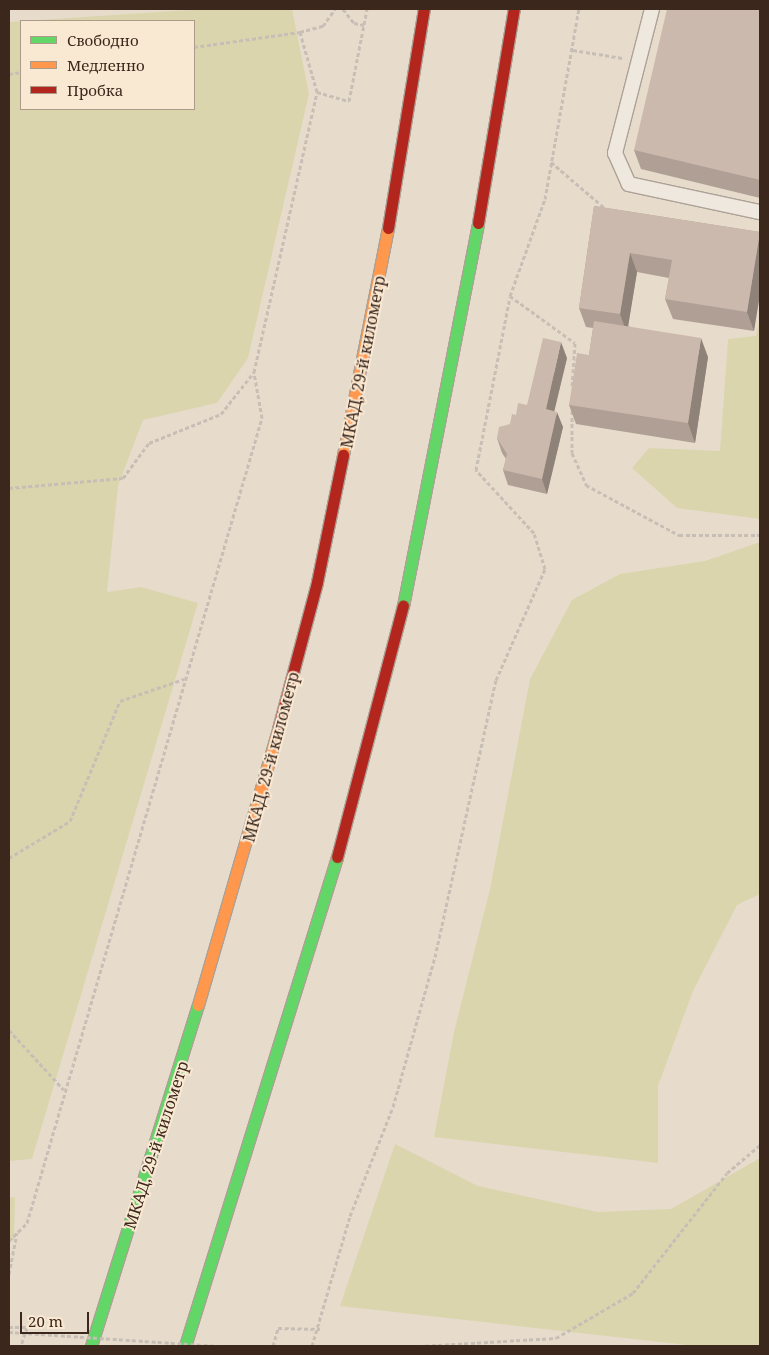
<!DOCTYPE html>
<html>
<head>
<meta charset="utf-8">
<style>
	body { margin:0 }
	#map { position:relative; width:769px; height:1355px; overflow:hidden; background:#e7dccc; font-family:"Noto Serif",serif }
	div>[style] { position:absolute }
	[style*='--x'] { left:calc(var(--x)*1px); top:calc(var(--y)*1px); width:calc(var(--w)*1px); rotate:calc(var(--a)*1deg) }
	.green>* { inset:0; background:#dbd5ad }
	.path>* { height:3px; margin-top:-1.5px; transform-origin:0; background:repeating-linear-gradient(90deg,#c7beb6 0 4px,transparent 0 6.5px) }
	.roads { filter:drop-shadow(1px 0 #aca196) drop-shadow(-1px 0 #aca196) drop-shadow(0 1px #aca196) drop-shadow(0 -1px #aca196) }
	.lane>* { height:14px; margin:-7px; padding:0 7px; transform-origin:7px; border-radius:7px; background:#efe8df }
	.fast>* { height:11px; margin:-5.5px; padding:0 5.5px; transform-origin:5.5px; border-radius:5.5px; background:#63d668 }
	.slow>* { height:11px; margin:-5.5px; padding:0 5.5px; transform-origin:5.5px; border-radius:5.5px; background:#ff974d }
	.jam>* { height:11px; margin:-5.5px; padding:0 5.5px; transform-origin:5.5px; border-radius:5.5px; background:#b3261e }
	.path-bridge>* { height:3px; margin-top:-1.5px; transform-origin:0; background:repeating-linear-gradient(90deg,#c7beb6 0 4px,transparent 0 6.5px) }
	.wall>* { inset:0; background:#af9f95 }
	.shaded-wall>* { inset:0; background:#8f8279 }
	.building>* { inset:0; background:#ccb9ad }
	span { translate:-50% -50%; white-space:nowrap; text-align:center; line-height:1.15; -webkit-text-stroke:4px #f9e8d2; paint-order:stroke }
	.street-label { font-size:16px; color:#3c271c }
	.frame { position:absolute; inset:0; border:10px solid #3c271c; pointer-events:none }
	.legend { position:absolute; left:20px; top:20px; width:175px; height:90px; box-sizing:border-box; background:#f9e8d2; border:1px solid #ad9b89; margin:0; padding:6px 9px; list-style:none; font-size:15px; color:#3c271c }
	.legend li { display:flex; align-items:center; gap:10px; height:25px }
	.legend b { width:25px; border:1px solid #ad9b89 }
	.scale { position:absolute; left:20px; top:1312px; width:69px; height:22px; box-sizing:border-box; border:2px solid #3c271c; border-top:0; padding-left:6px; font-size:15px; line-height:18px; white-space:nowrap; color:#3c271c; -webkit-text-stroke:4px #f9e8d2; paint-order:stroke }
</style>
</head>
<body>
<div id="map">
	<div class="green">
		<i style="clip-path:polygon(evenodd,203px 9px,292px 9px,309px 94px,248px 358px,217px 403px,143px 420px,118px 486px,107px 592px,141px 587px,198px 603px,32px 1159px,9px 1161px,9px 22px,203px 9px,21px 21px,194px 21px,194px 109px,21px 109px,21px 21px)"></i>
		<i style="clip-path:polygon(760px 317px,760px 519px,677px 508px,632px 468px,649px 448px,720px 451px,728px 339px,756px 336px)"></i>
		<i style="clip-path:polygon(760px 542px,760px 894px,737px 905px,693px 991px,658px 1086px,658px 1163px,434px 1137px,454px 1032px,490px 889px,530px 679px,572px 600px,620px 574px,705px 561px)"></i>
		<i style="clip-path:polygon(395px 1144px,478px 1186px,598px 1212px,671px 1209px,760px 1158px,760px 1346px,696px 1346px,340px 1306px)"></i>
		<i style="clip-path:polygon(15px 1197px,14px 1240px,9px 1240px,9px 1198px)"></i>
	</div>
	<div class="path">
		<i style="--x:343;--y:9;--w:18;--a:52"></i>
		<i style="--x:354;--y:23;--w:11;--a:10"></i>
		<i style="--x:194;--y:47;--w:107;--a:-8.1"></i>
		<i style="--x:300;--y:32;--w:24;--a:-15"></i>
		<i style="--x:323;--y:26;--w:21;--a:-55"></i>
		<i style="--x:573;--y:50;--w:50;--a:9.3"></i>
		<i style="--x:9;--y:74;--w:12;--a:-9"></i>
		<i style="--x:317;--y:92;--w:33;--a:16"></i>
		<i style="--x:349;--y:101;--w:94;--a:-78.9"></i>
		<i style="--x:551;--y:162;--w:74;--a:40.6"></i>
		<i style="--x:510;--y:296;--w:80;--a:35.9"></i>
		<i style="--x:575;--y:343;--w:44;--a:93.9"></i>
		<i style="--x:572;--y:411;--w:42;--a:90"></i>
		<i style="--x:572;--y:453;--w:35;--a:66"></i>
		<i style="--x:586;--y:485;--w:106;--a:28.3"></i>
		<i style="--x:679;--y:535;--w:81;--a:0"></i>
		<i style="--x:9;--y:488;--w:114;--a:-5"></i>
		<i style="--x:123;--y:478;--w:44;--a:-53.4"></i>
		<i style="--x:149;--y:443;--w:78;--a:-21.9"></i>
		<i style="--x:221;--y:414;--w:53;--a:-51.8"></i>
		<i style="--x:254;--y:372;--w:287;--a:-77.3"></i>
		<i style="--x:317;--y:92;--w:62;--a:-105.8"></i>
		<i style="--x:9;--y:858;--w:71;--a:-31.2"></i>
		<i style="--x:70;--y:821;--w:130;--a:-67.4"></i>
		<i style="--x:120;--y:701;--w:68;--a:-19"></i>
		<i style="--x:9;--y:1030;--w:81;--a:47.5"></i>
		<i style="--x:9;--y:1241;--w:25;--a:-45"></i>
		<i style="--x:27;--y:1223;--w:839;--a:-73.73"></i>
		<i style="--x:262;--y:418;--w:47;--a:-99.9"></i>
		<i style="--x:9;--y:1274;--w:42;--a:-79"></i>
		<i style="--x:9;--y:1327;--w:18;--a:0"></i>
		<i style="--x:27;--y:1327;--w:20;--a:108"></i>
		<i style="--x:273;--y:1346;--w:19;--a:-74"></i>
		<i style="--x:278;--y:1328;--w:42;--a:1.4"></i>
		<i style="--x:312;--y:1346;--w:135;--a:-73.7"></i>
		<i style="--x:350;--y:1216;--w:117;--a:-68.5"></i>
		<i style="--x:393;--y:1107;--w:156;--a:-74.4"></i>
		<i style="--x:435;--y:957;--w:284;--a:-77.6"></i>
		<i style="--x:496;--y:680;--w:121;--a:-66.2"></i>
		<i style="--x:545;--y:569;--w:38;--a:-107"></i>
		<i style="--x:534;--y:533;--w:86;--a:-132.6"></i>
		<i style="--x:476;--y:470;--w:177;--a:-78.9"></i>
		<i style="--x:510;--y:296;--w:103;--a:-70.2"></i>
		<i style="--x:545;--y:199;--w:193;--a:-79.9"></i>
		<i style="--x:419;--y:1346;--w:137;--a:-3.3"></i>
		<i style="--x:556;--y:1338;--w:89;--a:-30.3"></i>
		<i style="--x:633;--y:1293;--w:152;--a:-51.9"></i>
		<i style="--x:727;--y:1173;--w:43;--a:-40.3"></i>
	</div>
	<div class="roads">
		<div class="lane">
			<i style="--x:652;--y:9;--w:149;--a:104.4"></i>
			<i style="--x:615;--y:153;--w:34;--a:66"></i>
			<i style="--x:629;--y:184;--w:134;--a:12.1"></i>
		</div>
		<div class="fast">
			<i style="--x:403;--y:606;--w:390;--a:-78.9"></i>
			<i style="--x:91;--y:1346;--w:357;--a:-72.6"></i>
			<i style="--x:185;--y:1346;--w:512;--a:-72.73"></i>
		</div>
		<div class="slow">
			<i style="--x:343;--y:455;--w:231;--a:-78.8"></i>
			<i style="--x:198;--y:1005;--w:287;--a:-73.8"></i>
		</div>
		<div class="jam">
			<i style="--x:478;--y:223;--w:217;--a:-80.5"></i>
			<i style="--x:388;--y:228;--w:222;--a:-80.7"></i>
			<i style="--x:278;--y:729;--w:152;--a:-75.1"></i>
			<i style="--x:317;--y:582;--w:130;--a:-78.4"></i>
			<i style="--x:337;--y:857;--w:260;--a:-75.3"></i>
		</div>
	</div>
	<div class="path-bridge">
		<i style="--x:9;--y:1332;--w:210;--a:3.8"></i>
	</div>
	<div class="wall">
		<i style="clip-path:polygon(760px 9px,760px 198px,641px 169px,634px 150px)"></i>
		<i style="clip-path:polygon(594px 206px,760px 232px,754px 331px,673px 319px,665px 299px,669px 278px,637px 272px,628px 326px,708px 357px,695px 443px,576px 424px,569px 405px,589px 355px,593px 328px,586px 327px,579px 308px)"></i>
		<i style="clip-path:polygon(567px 358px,554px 411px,563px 427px,547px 494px,508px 485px,503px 470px,506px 459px,502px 453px,497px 438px,510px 424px,516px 415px,527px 405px)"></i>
	</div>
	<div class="shaded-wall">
		<i style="clip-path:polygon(760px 232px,760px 295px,754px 331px,747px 312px)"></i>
		<i style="clip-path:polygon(630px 253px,637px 272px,627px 333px,620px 314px)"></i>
		<i style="clip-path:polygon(701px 338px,708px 357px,695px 443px,688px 423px)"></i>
		<i style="clip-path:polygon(561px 342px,567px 358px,551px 425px,546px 409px)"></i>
		<i style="clip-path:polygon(557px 412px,563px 427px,547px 494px,542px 479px)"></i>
	</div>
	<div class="building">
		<i style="clip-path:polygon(667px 9px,760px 9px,760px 180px,634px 150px)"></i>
		<i style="clip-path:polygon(594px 206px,760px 232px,747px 312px,665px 299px,672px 260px,630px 253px,620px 314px,579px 308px)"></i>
		<i style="clip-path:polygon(594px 321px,701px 338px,688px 423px,569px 405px,577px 353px,589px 355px)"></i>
		<i style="clip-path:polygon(543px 338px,561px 342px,546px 409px,557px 412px,542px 479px,503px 470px,507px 454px,497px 438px,499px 427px,510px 424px,512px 414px,516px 415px,518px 403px,527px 405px)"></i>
	</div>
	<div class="street-label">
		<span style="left:363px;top:362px;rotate:-79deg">МКАД, 29-й километр</span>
		<span style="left:271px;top:757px;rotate:-75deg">МКАД, 29-й километр</span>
		<span style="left:156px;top:1145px;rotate:-72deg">МКАД, 29-й километр</span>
	</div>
	<div class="frame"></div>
	<ul class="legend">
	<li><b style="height:6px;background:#63d668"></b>Свободно</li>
	<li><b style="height:6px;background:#ff974d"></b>Медленно</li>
	<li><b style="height:6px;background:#b3261e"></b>Пробка</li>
	</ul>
	<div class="scale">20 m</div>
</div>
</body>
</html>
